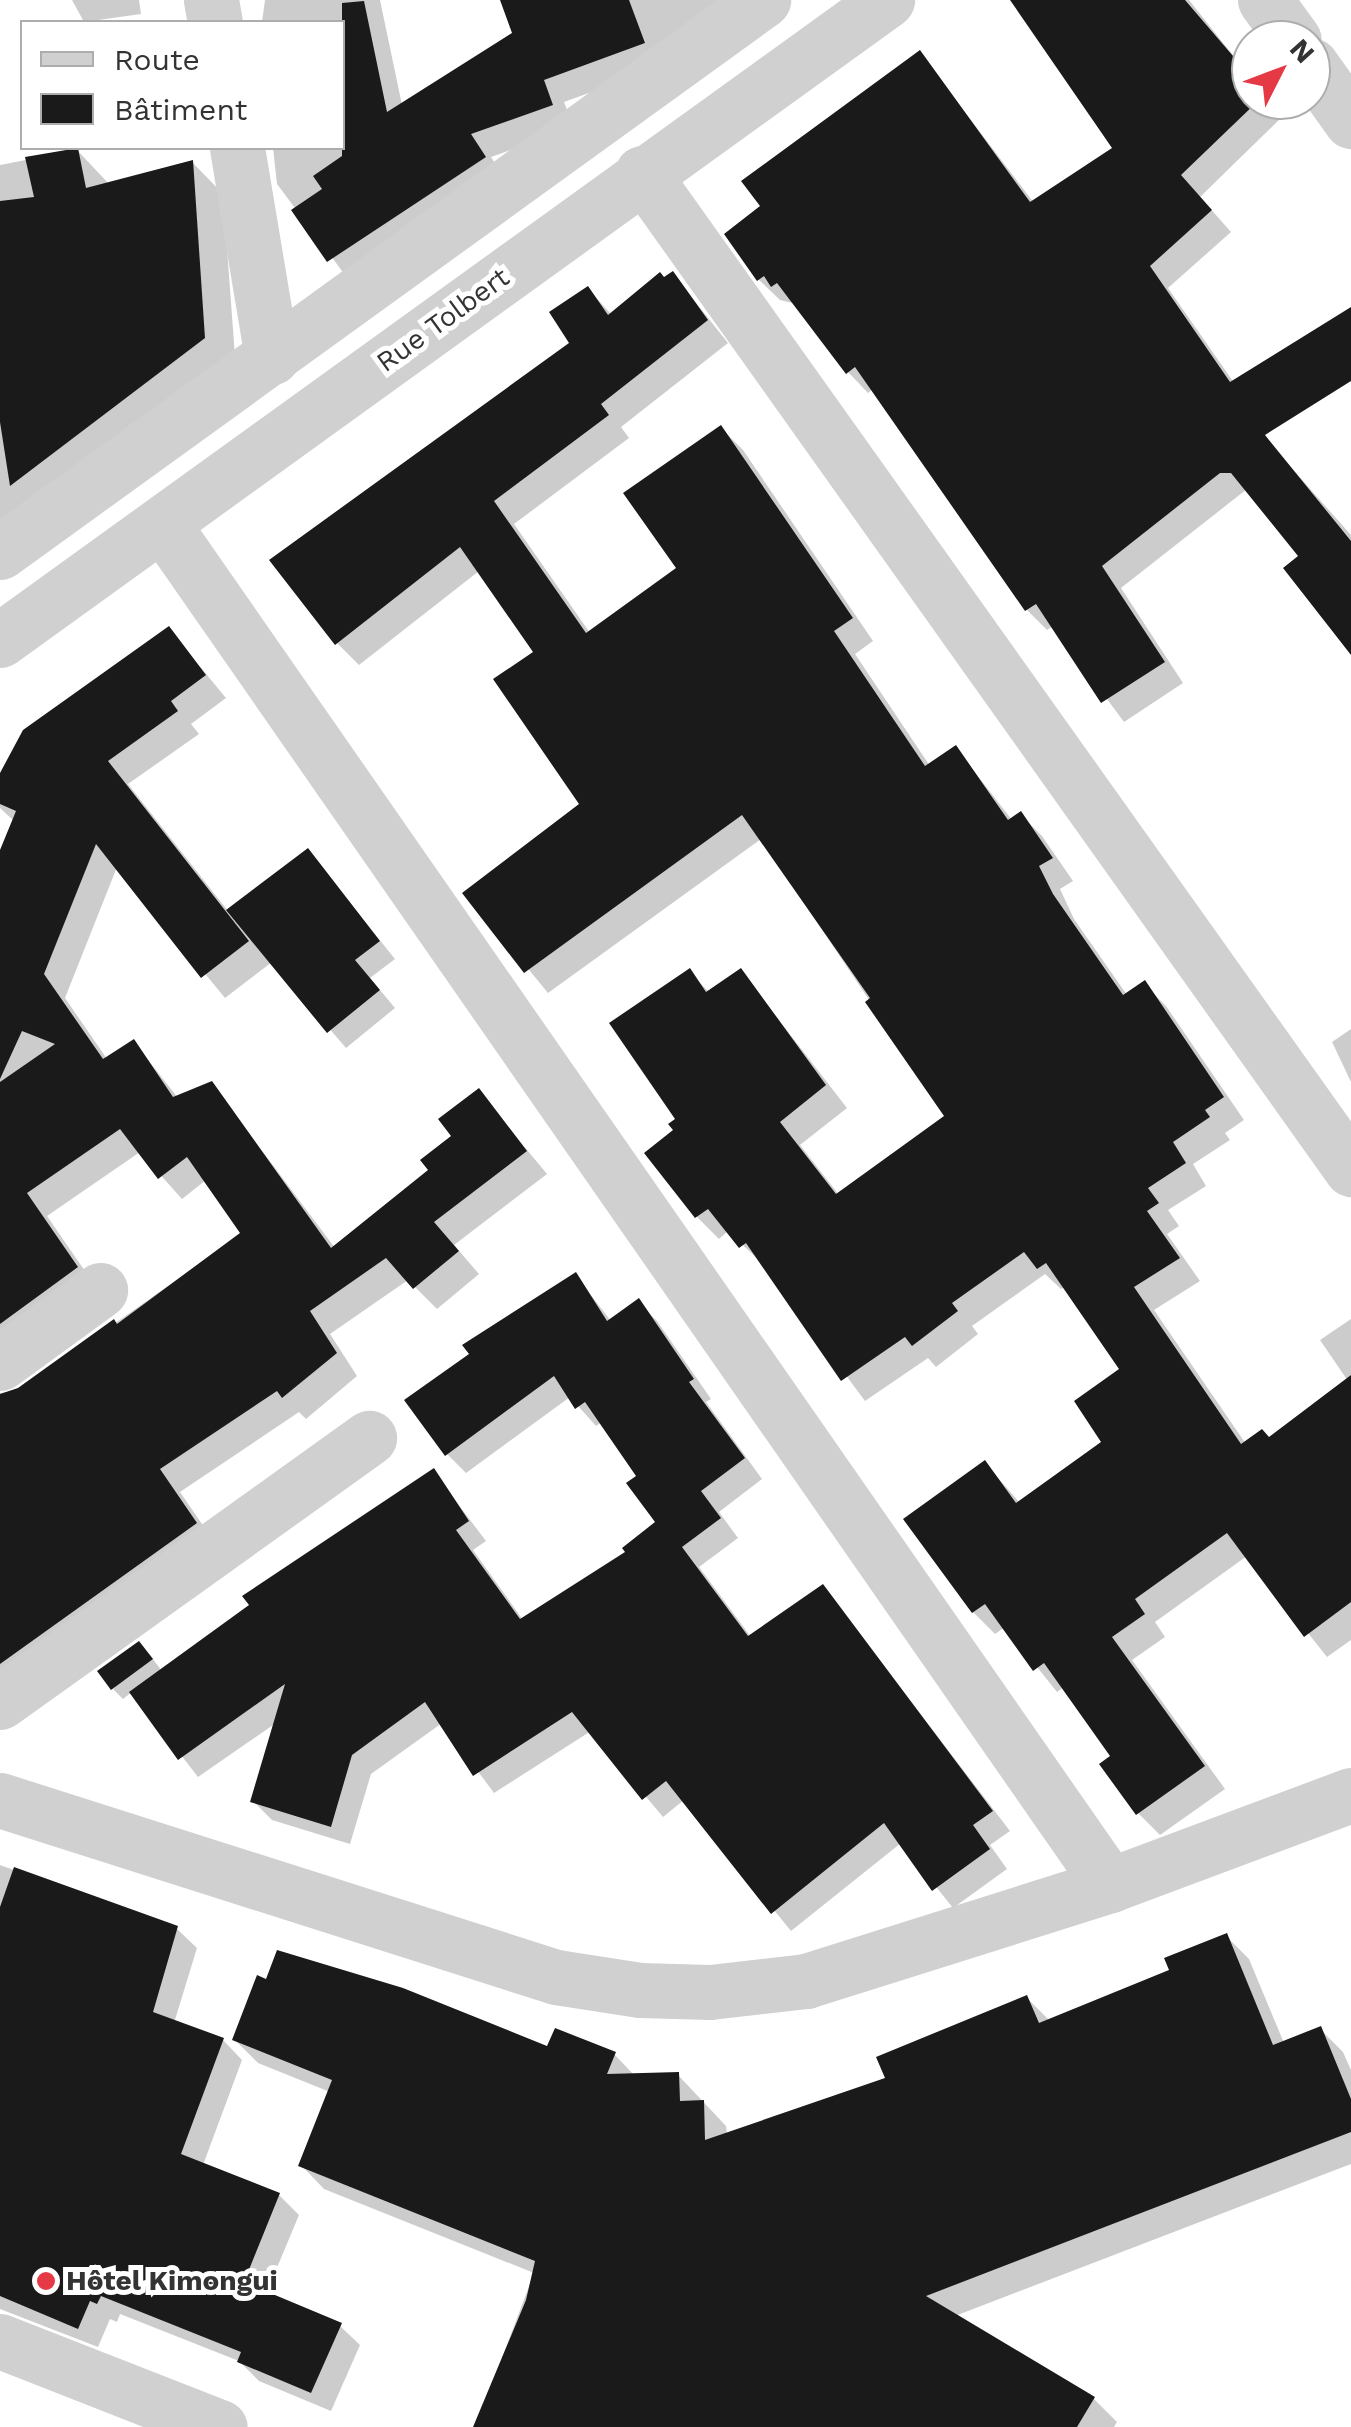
<!DOCTYPE html>
<html>
<head>
<meta charset="utf-8">
<style>
	body { margin:0 }
	#map { position:relative; width:1351px; height:2427px; overflow:hidden; background:#fff; font-family:"Work Sans",sans-serif }
	div>[style] { position:absolute }
	[style*='--x'] { left:calc(var(--x)*1px); top:calc(var(--y)*1px); width:calc(var(--w)*1px); rotate:calc(var(--a)*1deg) }
	.shadow>* { inset:0; background:#0003 }
	.building>* { inset:0; background:#1a1a1a }
	.minor>* { height:55px; margin:-27.5px; padding:0 27.5px; transform-origin:27.5px; border-radius:27.5px; background:#d0d0d0 }
	.tertiary>* { height:55px; margin:-27.5px; padding:0 27.5px; transform-origin:27.5px; border-radius:27.5px; background:#d0d0d0 }
	.dots>* { width:28px; height:28px; translate:-50% -50%; box-sizing:border-box; border:5px solid #fff; border-radius:50% }
	span { translate:-50% -50%; white-space:nowrap; text-align:center; line-height:1.15; -webkit-text-stroke:10px #fff; paint-order:stroke }
	.street-label { font-size:28px; color:#333 }
	.poi-label { font-size:28px; color:#333; font-weight:700 }
	.left { translate:0 -50%; text-align:left }
	.legend { position:absolute; left:20px; top:20px; width:325px; height:130px; box-sizing:border-box; background:#fff; border:2px solid #adadad; margin:0; padding:12px 18px; list-style:none; font-size:30px; color:#333 }
	.legend li { display:flex; align-items:center; gap:20px; height:50px }
	.legend b { width:50px; border:2px solid #adadad }
	.north { position:absolute; left:1231px; top:20px; width:100px; height:100px; box-sizing:border-box; background:#fff; border:2px solid #adadad; border-radius:50%; rotate:48deg; font-size:28px; font-weight:700; line-height:40px; text-align:center; color:#333 }
	.north::after { content:''; display:block; margin:auto; width:35px; height:45px; background:#e63946; clip-path:polygon(50% 0,100% 100%,50% 72%,0 100%) }
</style>
</head>
<body>
<div id="map">
	<div class="shadow">
		<i style="clip-path:polygon(72px 0,139px 0,141px 14px,84px 22px)"></i>
		<i style="clip-path:polygon(265px 0,380px 0,402px 105px,563px 0,734px 0,666px 65px,564px 102px,574px 127px,491px 157px,506px 180px,351px 283px,277px 184px,273px 148px,342px 148px,342px 22px,262px 22px)"></i>
		<i style="clip-path:polygon(1048px 0,1189px 0,1251px 78px,1251px 100px,1270px 100px,1284px 115px,1200px 197px,1231px 232px,1168px 288px,1253px 410px,1214px 445px,1274px 448px,1351px 535px,1351px 650px,1301px 557px,1247px 489px,1121px 588px,1183px 683px,1124px 722px,1053px 626px,1047px 630px,1027px 610px,873px 389px,868px 393px,848px 372px,796px 304px,780px 300px,759px 280px,727px 234px,764px 207px,920px 53px,1034px 203px,1115px 148px)"></i>
		<i style="clip-path:polygon(77px 150px,110px 185px,192px 162px,223px 194px,236px 370px,0 524px,0 165px)"></i>
		<i style="clip-path:polygon(673px 274px,728px 343px,621px 427px,629px 438px,514px 524px,590px 633px,680px 568px,721px 428px,743px 450px,873px 641px,855px 654px,930px 766px,956px 748px,1012px 820px,1020px 814px,1042px 836px,1073px 881px,1060px 889px,1074px 919px,1127px 995px,1144px 984px,1166px 1006px,1244px 1120px,1225px 1133px,1230px 1140px,1193px 1164px,1206px 1186px,1168px 1210px,1179px 1226px,1167px 1234px,1200px 1281px,1154px 1310px,1246px 1444px,1270px 1440px,1348px 1381px,1320px 1340px,1351px 1319px,1351px 1640px,1327px 1657px,1247px 1556px,1155px 1622px,1165px 1637px,1132px 1660px,1225px 1789px,1160px 1835px,1138px 1813px,1114px 1757px,1064px 1687px,1057px 1692px,1005px 1627px,995px 1634px,973px 1612px,985px 1463px,1020px 1503px,1105px 1442px,1123px 1370px,1066px 1286px,1061px 1289px,1045px 1274px,972px 1326px,978px 1334px,936px 1367px,928px 1358px,865px 1401px,765px 1266px,728px 1231px,719px 1239px,697px 1217px,677px 1131px,689px 972px,710px 993px,741px 971px,847px 1108px,800px 1145px,839px 1195px,947px 1116px,761px 839px,548px 993px,466px 893px,582px 804px,536px 653px,479px 571px,359px 665px,337px 643px,573px 343px,588px 289px,612px 315px)"></i>
		<i style="clip-path:polygon(169px 629px,226px 698px,191px 724px,199px 734px,128px 784px,228px 911px,308px 851px,395px 959px,370px 978px,395px 1008px,346px 1048px,272px 962px,225px 998px,117px 867px,65px 998px,107px 1059px,134px 1042px,178px 1098px,212px 1084px,335px 1248px,431px 1171px,478px 1091px,547px 1174px,454px 1245px,479px 1274px,437px 1309px,408px 1280px,330px 1334px,357px 1376px,306px 1419px,299px 1412px,180px 1492px,217px 1546px,0 1702px,0 1393px,19px 1391px,243px 1233px,206px 1180px,182px 1199px,140px 1152px,47px 1216px,98px 1290px,0 1366px,0 857px,14px 821px,0 808px,0 778px)"></i>
		<i style="clip-path:polygon(1351px 1029px,1351px 1082px,1332px 1042px)"></i>
		<i style="clip-path:polygon(576px 1276px,611px 1321px,638px 1302px,657px 1321px,711px 1399px,706px 1402px,762px 1479px,719px 1512px,738px 1538px,699px 1567px,751px 1637px,823px 1587px,1010px 1831px,990px 1845px,1007px 1869px,953px 1908px,901px 1843px,791px 1931px,684px 1800px,663px 1817px,591px 1731px,494px 1793px,442px 1723px,371px 1774px,350px 1844px,272px 1820px,253px 1801px,276px 1723px,198px 1777px,132px 1692px,123px 1699px,113px 1689px,149px 1654px,162px 1671px,433px 1471px,486px 1541px,473px 1550px,523px 1620px,629px 1553px,659px 1523px,640px 1476px,602px 1422px,596px 1426px,570px 1397px,466px 1473px,447px 1454px)"></i>
		<i style="clip-path:polygon(0 1865px,177px 1929px,197px 1948px,174px 2023px,223px 2040px,242px 2060px,203px 2165px,279px 2195px,299px 2215px,266px 2294px,340px 2326px,360px 2345px,331px 2411px,259px 2381px,239px 2361px,120px 2314px,117px 2322px,110px 2319px,98px 2347px,0 2309px)"></i>
		<i style="clip-path:polygon(1226px 1936px,1249px 1959px,1284px 2043px,1320px 2029px,1343px 2052px,1351px 2070px,1351px 2164px,955px 2316px,1094px 2399px,1117px 2422px,1114px 2427px,476px 2427px,534px 2273px,324px 2189px,301px 2165px,330px 2092px,258px 2063px,235px 2040px,614px 2054px,635px 2076px,678px 2075px,726px 2126px,727px 2135px,888px 2079px,1027px 1998px,1050px 2021px,1172px 1972px)"></i>
	</div>
	<div class="building">
		<i style="clip-path:polygon(500px 0,629px 0,645px 43px,544px 80px,553px 105px,471px 134px,486px 157px,327px 262px,291px 210px,322px 189px,313px 176px,342px 156px,342px 3px,364px 1px,387px 112px,512px 33px)"></i>
		<i style="clip-path:polygon(1010px 0,1185px 0,1251px 77px,1251px 100px,1259px 100px,1181px 175px,1212px 210px,1150px 266px,1230px 382px,1351px 307px,1351px 381px,1265px 435px,1351px 541px,1351px 655px,1283px 568px,1298px 556px,1231px 473px,1220px 473px,1102px 566px,1165px 662px,1101px 703px,1036px 604px,1025px 611px,855px 367px,846px 374px,777px 283px,771px 287px,764px 276px,757px 281px,724px 234px,760px 206px,741px 181px,920px 50px,1030px 202px,1112px 148px)"></i>
		<i style="clip-path:polygon(78px 148px,86px 188px,193px 160px,205px 338px,10px 486px,0 422px,0 201px,34px 197px,25px 157px)"></i>
		<i style="clip-path:polygon(673px 271px,708px 320px,601px 404px,609px 415px,494px 501px,586px 633px,676px 568px,623px 493px,721px 425px,853px 618px,834px 631px,925px 766px,956px 745px,1008px 820px,1021px 811px,1053px 858px,1039px 866px,1053px 894px,1123px 995px,1145px 980px,1224px 1097px,1205px 1110px,1210px 1117px,1173px 1142px,1186px 1163px,1148px 1188px,1159px 1203px,1147px 1211px,1180px 1258px,1134px 1287px,1241px 1444px,1262px 1429px,1269px 1437px,1351px 1375px,1351px 1602px,1304px 1637px,1227px 1533px,1135px 1599px,1145px 1614px,1112px 1637px,1205px 1766px,1136px 1815px,1099px 1764px,1110px 1756px,1044px 1663px,1033px 1671px,985px 1604px,972px 1613px,903px 1519px,985px 1460px,1016px 1503px,1101px 1442px,1074px 1401px,1119px 1369px,1046px 1263px,1037px 1269px,1024px 1252px,952px 1303px,958px 1311px,912px 1346px,905px 1337px,841px 1381px,746px 1243px,739px 1248px,708px 1209px,695px 1218px,644px 1153px,673px 1130px,668px 1124px,675px 1119px,609px 1023px,690px 968px,706px 992px,741px 968px,826px 1085px,780px 1122px,836px 1194px,944px 1116px,865px 1002px,870px 998px,742px 815px,524px 973px,462px 893px,579px 804px,493px 679px,533px 652px,460px 547px,335px 645px,269px 560px,569px 343px,549px 312px,588px 286px,608px 315px,660px 272px,664px 277px)"></i>
		<i style="clip-path:polygon(169px 626px,206px 675px,171px 701px,178px 711px,108px 761px,249px 941px,201px 978px,96px 844px,44px 974px,103px 1059px,134px 1039px,173px 1097px,212px 1081px,331px 1248px,428px 1170px,420px 1160px,451px 1136px,438px 1119px,479px 1088px,527px 1151px,434px 1222px,459px 1251px,413px 1289px,386px 1258px,310px 1311px,337px 1353px,282px 1398px,277px 1391px,160px 1469px,197px 1523px,0 1664px,0 1394px,18px 1388px,114px 1319px,117px 1324px,240px 1233px,187px 1157px,158px 1179px,120px 1129px,27px 1193px,78px 1267px,0 1324px,0 1082px,55px 1044px,22px 1031px,0 1079px,0 850px,16px 811px,0 804px,0 773px,23px 730px)"></i>
		<i style="clip-path:polygon(308px 848px,380px 941px,355px 960px,380px 990px,327px 1033px,226px 910px)"></i>
		<i style="clip-path:polygon(576px 1272px,607px 1321px,639px 1298px,694px 1379px,689px 1382px,745px 1458px,701px 1491px,721px 1518px,682px 1547px,748px 1636px,823px 1584px,993px 1811px,973px 1825px,990px 1849px,932px 1891px,884px 1823px,771px 1914px,666px 1781px,642px 1800px,572px 1712px,473px 1776px,425px 1702px,352px 1755px,331px 1827px,250px 1802px,285px 1684px,178px 1760px,129px 1692px,249px 1605px,242px 1596px,434px 1468px,469px 1521px,456px 1530px,520px 1619px,625px 1552px,622px 1548px,655px 1522px,626px 1483px,636px 1476px,585px 1402px,575px 1409px,554px 1376px,445px 1456px,404px 1400px,469px 1354px,462px 1345px)"></i>
		<i style="clip-path:polygon(139px 1641px,153px 1659px,111px 1690px,97px 1671px)"></i>
		<i style="clip-path:polygon(14px 1867px,178px 1926px,153px 2012px,224px 2038px,181px 2154px,280px 2193px,244px 2282px,342px 2323px,311px 2393px,237px 2362px,241px 2352px,101px 2296px,97px 2304px,90px 2301px,78px 2329px,0 2296px,0 1907px)"></i>
		<i style="clip-path:polygon(1227px 1933px,1273px 2045px,1321px 2026px,1351px 2099px,1351px 2132px,926px 2296px,1095px 2397px,1077px 2427px,473px 2427px,526px 2300px,535px 2261px,298px 2166px,332px 2080px,232px 2040px,257px 1975px,266px 1979px,277px 1950px,403px 1988px,547px 2046px,555px 2028px,616px 2052px,607px 2074px,679px 2072px,680px 2101px,704px 2100px,705px 2140px,885px 2078px,876px 2057px,1027px 1995px,1039px 2023px,1169px 1970px,1164px 1958px)"></i>
	</div>
	<div class="minor">
		<i style="--x:211;--y:0;--w:22;--a:80"></i>
		<i style="--x:1265;--y:0;--w:49;--a:54.1"></i>
		<i style="--x:1311;--y:65;--w:69;--a:54.5"></i>
		<i style="--x:237;--y:148;--w:212;--a:80.5"></i>
		<i style="--x:642;--y:173;--w:1223;--a:54.55"></i>
		<i style="--x:164;--y:526;--w:1656;--a:55.16"></i>
		<i style="--x:0;--y:1363;--w:124;--a:-36.1"></i>
		<i style="--x:0;--y:1702;--w:454;--a:-35.6"></i>
		<i style="--x:0;--y:1800;--w:583;--a:17.66"></i>
		<i style="--x:556;--y:1977;--w:85;--a:8.8"></i>
		<i style="--x:640;--y:1990;--w:70;--a:1.6"></i>
		<i style="--x:710;--y:1992;--w:97;--a:-6.5"></i>
		<i style="--x:806;--y:1981;--w:319;--a:-17.5"></i>
		<i style="--x:1110;--y:1885;--w:257;--a:-20.5"></i>
		<i style="--x:0;--y:2341;--w:236;--a:21.4"></i>
	</div>
	<div class="tertiary">
		<i style="--x:0;--y:552;--w:942;--a:-35.88"></i>
		<i style="--x:0;--y:640;--w:1094;--a:-35.81"></i>
	</div>
	<div class="dots">
		<i style="left:46px;top:2281px;background:#e63946"></i>
	</div>
	<div class="street-label">
		<span style="left:443px;top:320px;rotate:-36deg">Rue Tolbert</span>
	</div>
	<div class="poi-label">
		<span class="left" style="left:66px;top:2281px">Hôtel Kimongui</span>
	</div>
	<ul class="legend">
	<li><b style="height:12px;background:#d0d0d0"></b>Route</li>
	<li><b style="height:28px;background:#1a1a1a"></b>Bâtiment</li>
	</ul>
	<div class="north">N</div>
</div>
</body>
</html>
